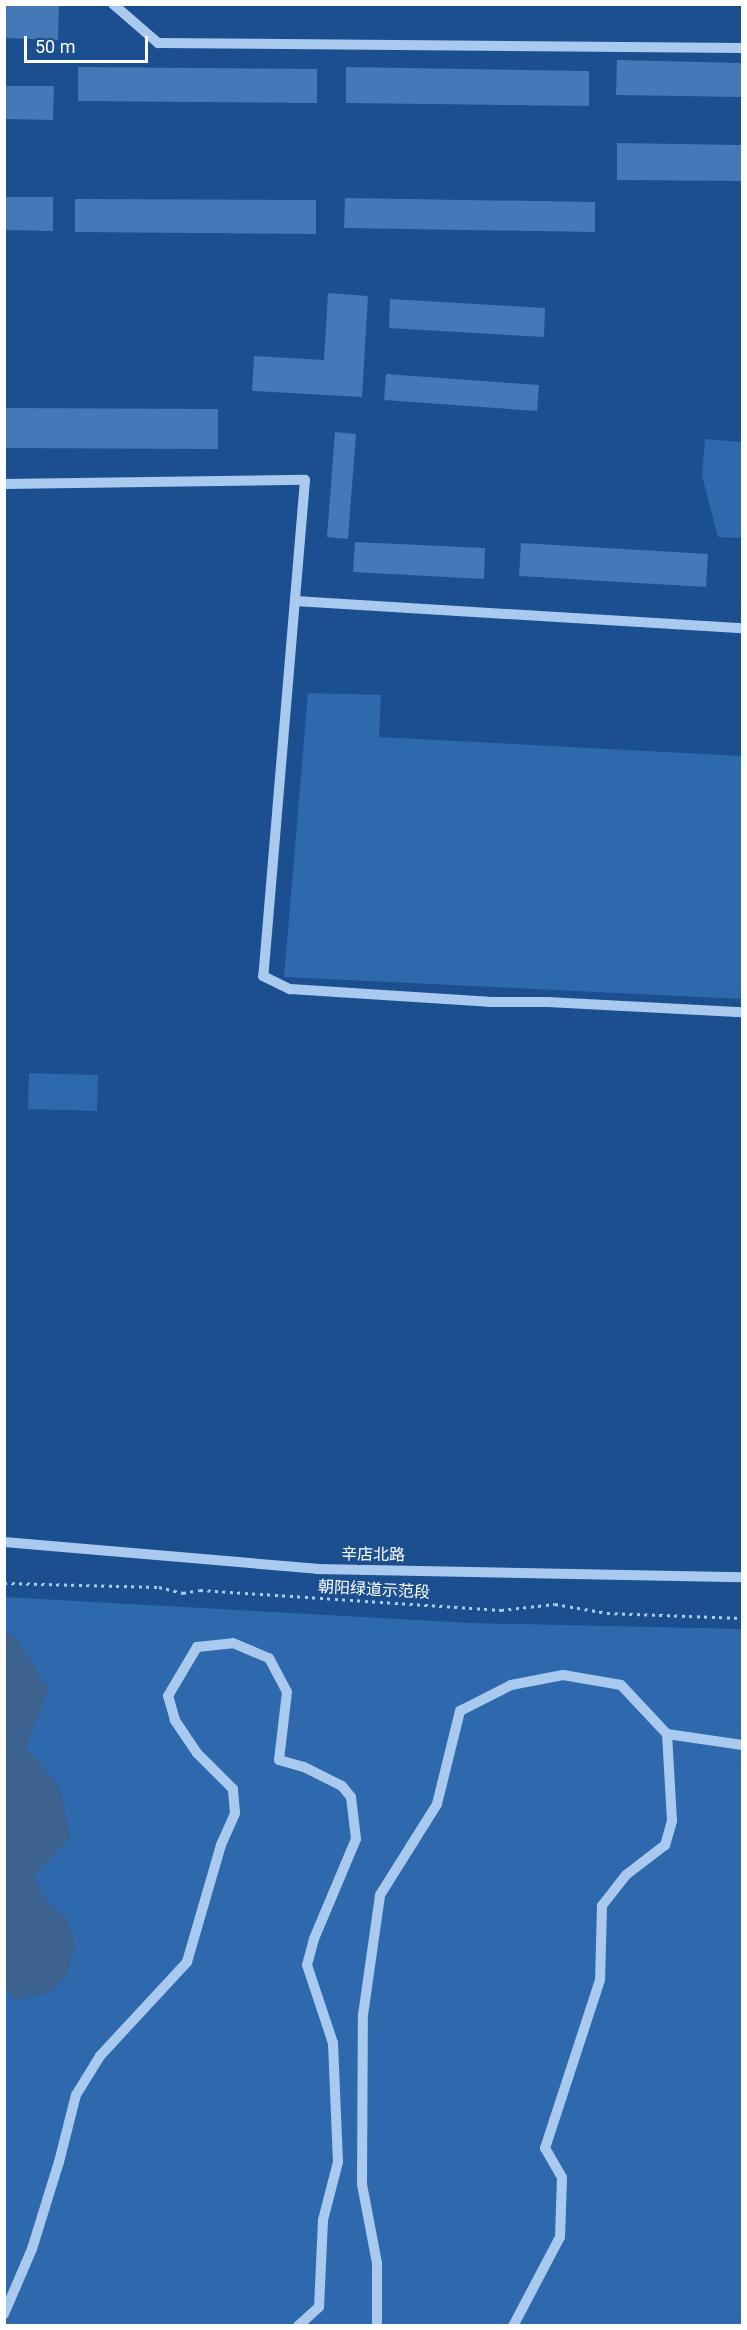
<!DOCTYPE html>
<html>
<head>
<meta charset="utf-8">
<style>
	body { margin:0 }
	#map { position:relative; width:747px; height:2330px; overflow:hidden; background:#1b4f8f; font-family:Roboto,"Noto Sans SC",sans-serif }
	div>[style] { position:absolute }
	[style*='--x'] { left:calc(var(--x)*1px); top:calc(var(--y)*1px); width:calc(var(--w)*1px); rotate:calc(var(--a)*1deg) }
	.green>* { inset:0; background:#2e69ad }
	.water>* { inset:0; background:#3c6290 }
	.building>* { inset:0; background:#4478b7 }
	.path>* { height:3px; margin-top:-1.5px; transform-origin:0; background:repeating-linear-gradient(90deg,#a9c9ee 0 3px,transparent 0 7.5px) }
	.minor>* { height:10px; margin:-5px; padding:0 5px; transform-origin:5px; border-radius:5px; background:#a9c9ee }
	span { translate:-50% -50%; white-space:nowrap; text-align:center; line-height:1.15; -webkit-text-stroke:6px #1b4f8f; paint-order:stroke }
	.street-label { font-size:16px; color:#fff }
	.frame { position:absolute; inset:0; border:6px solid #fff; pointer-events:none }
	.scale { position:absolute; left:24px; top:36px; width:124px; height:27px; box-sizing:border-box; border:3px solid #fff; border-top:0; padding-left:8px; font-size:18px; line-height:21px; white-space:nowrap; color:#fff; -webkit-text-stroke:4px #1b4f8f; paint-order:stroke }
</style>
</head>
<body>
<div id="map">
	<div class="green">
		<i style="clip-path:polygon(705px 439px,742px 442px,742px 538px,718px 537px,702px 476px)"></i>
		<i style="clip-path:polygon(308px 693px,381px 695px,379px 737px,742px 756px,742px 999px,284px 977px)"></i>
		<i style="clip-path:polygon(29px 1073px,98px 1075px,97px 1111px,28px 1109px)"></i>
		<i style="clip-path:polygon(4px 1597px,470px 1623px,742px 1629px,742px 2325px,5px 2325px)"></i>
	</div>
	<div class="water">
		<i style="clip-path:polygon(5px 1631px,17px 1639px,49px 1689px,26px 1747px,60px 1787px,70px 1838px,34px 1876px,48px 1904px,66px 1917px,76px 1944px,66px 1977px,47px 1994px,16px 2000px,4px 1988px)"></i>
	</div>
	<div class="building">
		<i style="clip-path:polygon(4px 4px,59px 4px,58px 40px,4px 38px)"></i>
		<i style="clip-path:polygon(617px 60px,742px 63px,742px 97px,616px 95px)"></i>
		<i style="clip-path:polygon(78px 67px,317px 69px,317px 103px,78px 101px)"></i>
		<i style="clip-path:polygon(346px 67px,589px 71px,589px 106px,346px 103px)"></i>
		<i style="clip-path:polygon(4px 86px,54px 86px,53px 120px,4px 119px)"></i>
		<i style="clip-path:polygon(617px 143px,742px 145px,742px 181px,617px 180px)"></i>
		<i style="clip-path:polygon(4px 197px,53px 197px,53px 231px,4px 230px)"></i>
		<i style="clip-path:polygon(345px 198px,595px 202px,595px 232px,344px 228px)"></i>
		<i style="clip-path:polygon(75px 199px,316px 200px,316px 234px,75px 232px)"></i>
		<i style="clip-path:polygon(328px 293px,368px 296px,362px 397px,252px 391px,254px 356px,324px 360px)"></i>
		<i style="clip-path:polygon(390px 299px,545px 308px,544px 337px,389px 328px)"></i>
		<i style="clip-path:polygon(386px 374px,539px 385px,537px 411px,384px 400px)"></i>
		<i style="clip-path:polygon(4px 408px,218px 409px,218px 449px,4px 448px)"></i>
		<i style="clip-path:polygon(335px 432px,356px 434px,348px 539px,327px 537px)"></i>
		<i style="clip-path:polygon(355px 542px,485px 548px,484px 579px,353px 572px)"></i>
		<i style="clip-path:polygon(521px 543px,708px 554px,706px 587px,519px 576px)"></i>
	</div>
	<div class="path">
		<i style="--x:4;--y:1583;--w:155;--a:1.5"></i>
		<i style="--x:159;--y:1587;--w:25;--a:14"></i>
		<i style="--x:183;--y:1593;--w:17;--a:-10"></i>
		<i style="--x:200;--y:1590;--w:302;--a:3.8"></i>
		<i style="--x:501;--y:1610;--w:54;--a:-6.3"></i>
		<i style="--x:555;--y:1604;--w:53;--a:9.8"></i>
		<i style="--x:607;--y:1613;--w:135;--a:2.1"></i>
	</div>
	<div class="minor">
		<i style="--x:113;--y:4;--w:60;--a:40.9"></i>
		<i style="--x:158;--y:43;--w:584;--a:0.49"></i>
		<i style="--x:4;--y:484;--w:301;--a:-0.8"></i>
		<i style="--x:305;--y:480;--w:498;--a:94.8"></i>
		<i style="--x:263;--y:976;--w:30;--a:26"></i>
		<i style="--x:290;--y:989;--w:199;--a:3.7"></i>
		<i style="--x:489;--y:1002;--w:59;--a:0"></i>
		<i style="--x:548;--y:1002;--w:194;--a:3"></i>
		<i style="--x:295;--y:601;--w:448;--a:3.5"></i>
		<i style="--x:4;--y:1542;--w:314;--a:4.9"></i>
		<i style="--x:317;--y:1569;--w:425;--a:1.1"></i>
		<i style="--x:667;--y:1734;--w:76;--a:8.3"></i>
		<i style="--x:4;--y:2314;--w:71;--a:-66.7"></i>
		<i style="--x:32;--y:2249;--w:91;--a:-72.8"></i>
		<i style="--x:59;--y:2162;--w:69;--a:-75.8"></i>
		<i style="--x:76;--y:2095;--w:46;--a:-58.4"></i>
		<i style="--x:100;--y:2056;--w:128;--a:-47.2"></i>
		<i style="--x:187;--y:1962;--w:122;--a:-73.8"></i>
		<i style="--x:221;--y:1845;--w:35;--a:-66"></i>
		<i style="--x:235;--y:1813;--w:24;--a:-95"></i>
		<i style="--x:233;--y:1789;--w:51;--a:-135"></i>
		<i style="--x:197;--y:1753;--w:40;--a:-124"></i>
		<i style="--x:175;--y:1720;--w:25;--a:-106"></i>
		<i style="--x:168;--y:1696;--w:57;--a:-59.4"></i>
		<i style="--x:197;--y:1647;--w:36;--a:-6"></i>
		<i style="--x:233;--y:1643;--w:39;--a:23"></i>
		<i style="--x:269;--y:1658;--w:38;--a:62"></i>
		<i style="--x:287;--y:1692;--w:68;--a:96.7"></i>
		<i style="--x:279;--y:1760;--w:26;--a:16"></i>
		<i style="--x:304;--y:1767;--w:42;--a:26.6"></i>
		<i style="--x:342;--y:1786;--w:14;--a:51"></i>
		<i style="--x:351;--y:1797;--w:42;--a:83.2"></i>
		<i style="--x:356;--y:1839;--w:108;--a:112.8"></i>
		<i style="--x:314;--y:1939;--w:27;--a:105"></i>
		<i style="--x:307;--y:1965;--w:82;--a:71.6"></i>
		<i style="--x:333;--y:2043;--w:119;--a:87.6"></i>
		<i style="--x:338;--y:2162;--w:60;--a:104.5"></i>
		<i style="--x:323;--y:2220;--w:87;--a:92.6"></i>
		<i style="--x:319;--y:2307;--w:28;--a:138"></i>
		<i style="--x:377;--y:2326;--w:63;--a:-90"></i>
		<i style="--x:377;--y:2263;--w:80;--a:-100.8"></i>
		<i style="--x:362;--y:2184;--w:169;--a:-89.7"></i>
		<i style="--x:363;--y:2015;--w:121;--a:-81.9"></i>
		<i style="--x:380;--y:1895;--w:107;--a:-57.9"></i>
		<i style="--x:437;--y:1804;--w:96;--a:-76.1"></i>
		<i style="--x:460;--y:1711;--w:57;--a:-27"></i>
		<i style="--x:511;--y:1685;--w:53;--a:-10.9"></i>
		<i style="--x:563;--y:1675;--w:59;--a:9.8"></i>
		<i style="--x:621;--y:1685;--w:67;--a:46.8"></i>
		<i style="--x:667;--y:1734;--w:87;--a:86.7"></i>
		<i style="--x:672;--y:1821;--w:25;--a:106"></i>
		<i style="--x:665;--y:1845;--w:49;--a:142.4"></i>
		<i style="--x:626;--y:1875;--w:39;--a:128"></i>
		<i style="--x:602;--y:1906;--w:74;--a:91.5"></i>
		<i style="--x:600;--y:1980;--w:177;--a:108.1"></i>
		<i style="--x:545;--y:2148;--w:34;--a:60"></i>
		<i style="--x:562;--y:2178;--w:59;--a:91.9"></i>
		<i style="--x:560;--y:2237;--w:101;--a:117.8"></i>
	</div>
	<div class="street-label">
		<span style="left:373px;top:1555px;rotate:1deg">辛店北路</span>
		<span style="left:374px;top:1590px;rotate:3deg">朝阳绿道示范段</span>
	</div>
	<div class="frame"></div>
	<div class="scale">50 m</div>
</div>
</body>
</html>
